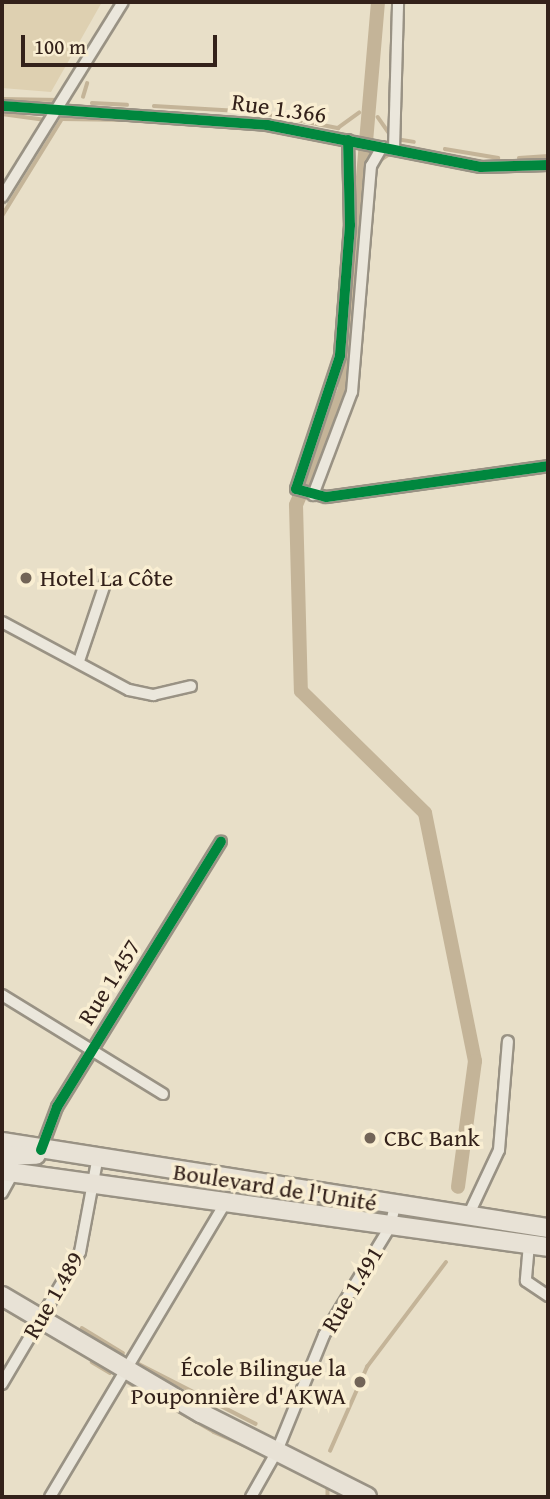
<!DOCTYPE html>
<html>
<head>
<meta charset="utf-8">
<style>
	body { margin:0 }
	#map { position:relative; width:550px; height:1499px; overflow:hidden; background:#e8dfc8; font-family:"Gentium Book Plus",serif }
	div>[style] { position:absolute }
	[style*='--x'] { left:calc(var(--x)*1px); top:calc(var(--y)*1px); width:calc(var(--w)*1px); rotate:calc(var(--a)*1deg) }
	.green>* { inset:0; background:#ded0b1 }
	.stream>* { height:3.5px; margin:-1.75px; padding:0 1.75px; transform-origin:1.75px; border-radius:1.75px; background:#c4b498 }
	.canal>* { height:14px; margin:-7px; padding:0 7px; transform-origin:7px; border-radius:7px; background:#c4b498 }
	.roads { filter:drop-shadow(2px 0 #999284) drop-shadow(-2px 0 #999284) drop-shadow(0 2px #999284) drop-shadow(0 -2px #999284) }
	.street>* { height:10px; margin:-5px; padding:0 5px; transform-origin:5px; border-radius:5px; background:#ebe7dc }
	.primary>* { height:18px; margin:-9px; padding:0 9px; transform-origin:9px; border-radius:9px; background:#e8e2d6 }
	.cycleway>* { height:10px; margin:-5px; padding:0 5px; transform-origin:5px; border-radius:5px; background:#00873e }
	.dots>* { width:19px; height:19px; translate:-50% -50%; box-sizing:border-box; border:4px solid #f9eed2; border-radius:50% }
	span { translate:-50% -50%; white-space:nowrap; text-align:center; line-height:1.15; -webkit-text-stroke:7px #f9eed2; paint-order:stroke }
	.street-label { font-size:24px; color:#33211a }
	.poi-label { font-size:24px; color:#33211a }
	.left { translate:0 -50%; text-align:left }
	.right { translate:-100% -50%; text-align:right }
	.frame { position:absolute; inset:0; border:4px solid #33211a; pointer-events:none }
	.scale { position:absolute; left:21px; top:35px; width:196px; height:32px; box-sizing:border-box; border:4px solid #33211a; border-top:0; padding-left:9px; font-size:21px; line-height:24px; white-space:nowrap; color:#33211a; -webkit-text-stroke:5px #f9eed2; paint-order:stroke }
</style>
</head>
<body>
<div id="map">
	<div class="green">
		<i style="clip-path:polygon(2px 2px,102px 2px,51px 92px,2px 88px)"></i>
	</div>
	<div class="stream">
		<i style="--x:83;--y:97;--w:14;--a:-73"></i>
		<i style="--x:2;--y:99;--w:57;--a:1"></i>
		<i style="--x:92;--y:103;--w:35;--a:3"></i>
		<i style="--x:154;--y:106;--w:103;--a:3.3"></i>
		<i style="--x:257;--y:112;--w:83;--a:11.2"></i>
		<i style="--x:338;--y:128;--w:26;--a:-36"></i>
		<i style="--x:2;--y:114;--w:44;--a:7.8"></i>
		<i style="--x:378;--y:117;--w:21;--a:55"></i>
		<i style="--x:396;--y:139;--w:18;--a:9"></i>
		<i style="--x:445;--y:149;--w:54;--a:9.6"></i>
		<i style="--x:519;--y:158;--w:29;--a:-4"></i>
		<i style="--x:378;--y:162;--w:16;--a:-35"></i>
		<i style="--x:2;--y:216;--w:114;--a:-58.3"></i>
		<i style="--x:62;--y:119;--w:69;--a:0.8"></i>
		<i style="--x:2;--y:1306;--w:24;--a:33"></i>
		<i style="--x:82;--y:1328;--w:48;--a:31.4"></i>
		<i style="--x:92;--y:1362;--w:21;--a:31"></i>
		<i style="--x:139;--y:1364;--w:131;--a:27.1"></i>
		<i style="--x:128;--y:1382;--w:98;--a:30"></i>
		<i style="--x:214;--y:1432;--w:47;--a:23.8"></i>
		<i style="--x:330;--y:1451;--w:92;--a:-66.2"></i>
		<i style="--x:367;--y:1367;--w:131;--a:-53"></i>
		<i style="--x:328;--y:1485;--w:12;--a:90"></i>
	</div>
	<div class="canal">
		<i style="--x:378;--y:2;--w:388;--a:94.9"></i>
		<i style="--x:345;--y:389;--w:126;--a:112.9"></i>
		<i style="--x:296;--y:505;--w:186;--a:88.5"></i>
		<i style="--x:301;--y:691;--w:174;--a:44.5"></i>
		<i style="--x:425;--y:813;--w:253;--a:78.6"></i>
		<i style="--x:475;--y:1061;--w:127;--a:97.7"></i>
	</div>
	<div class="roads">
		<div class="street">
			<i style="--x:2;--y:106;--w:266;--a:4.1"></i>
			<i style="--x:267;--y:125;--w:218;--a:11.1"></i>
			<i style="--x:481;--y:167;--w:67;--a:-1.7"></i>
			<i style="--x:348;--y:140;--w:85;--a:88.7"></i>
			<i style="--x:350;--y:225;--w:131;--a:94.4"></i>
			<i style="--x:340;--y:356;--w:140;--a:108.3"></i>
			<i style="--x:296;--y:489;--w:31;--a:15"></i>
			<i style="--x:326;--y:497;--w:224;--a:-7.9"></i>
			<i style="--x:394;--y:149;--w:147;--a:-88.4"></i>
			<i style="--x:2;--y:197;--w:229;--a:-58.2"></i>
			<i style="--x:313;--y:495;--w:110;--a:-69.3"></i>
			<i style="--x:352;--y:392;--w:227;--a:-85.2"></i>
			<i style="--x:371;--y:166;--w:22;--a:-60"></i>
			<i style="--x:2;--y:622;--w:144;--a:28.2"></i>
			<i style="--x:129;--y:690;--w:25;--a:12"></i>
			<i style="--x:153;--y:695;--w:39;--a:-13"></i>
			<i style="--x:79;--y:661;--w:84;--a:-71.4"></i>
			<i style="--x:2;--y:995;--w:189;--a:31.6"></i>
			<i style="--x:41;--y:1150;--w:46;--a:-69.6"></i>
			<i style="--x:57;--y:1107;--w:312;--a:-58.3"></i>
			<i style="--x:2;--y:1193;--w:23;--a:-61"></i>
			<i style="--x:468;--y:1216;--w:73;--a:-64.8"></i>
			<i style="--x:499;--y:1150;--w:109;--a:-85.3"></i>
			<i style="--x:529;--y:1244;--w:37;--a:95"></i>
			<i style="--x:526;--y:1281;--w:27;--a:34"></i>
			<i style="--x:2;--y:1384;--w:153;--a:-59.4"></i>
			<i style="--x:80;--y:1252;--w:93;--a:-79.4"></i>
			<i style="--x:50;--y:1497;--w:342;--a:-59.2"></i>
			<i style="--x:251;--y:1497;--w:53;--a:-60.5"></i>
			<i style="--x:277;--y:1451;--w:125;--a:-67.9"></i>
			<i style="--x:324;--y:1335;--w:127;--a:-58.6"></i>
			<i style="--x:390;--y:1227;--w:23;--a:-77"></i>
		</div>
		<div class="primary">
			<i style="--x:2;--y:1142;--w:553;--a:8.95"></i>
			<i style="--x:2;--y:1156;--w:34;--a:-2"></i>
			<i style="--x:2;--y:1171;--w:551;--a:7.92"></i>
			<i style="--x:2;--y:1296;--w:231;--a:30.5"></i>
			<i style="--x:201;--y:1413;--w:186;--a:26.8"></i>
		</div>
	</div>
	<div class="cycleway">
		<i style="--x:2;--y:106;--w:266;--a:4.1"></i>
		<i style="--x:267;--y:125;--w:218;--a:11.1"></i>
		<i style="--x:481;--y:167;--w:67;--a:-1.7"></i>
		<i style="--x:348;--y:140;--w:85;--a:88.7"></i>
		<i style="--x:350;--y:225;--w:131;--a:94.4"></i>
		<i style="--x:340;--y:356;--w:140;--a:108.3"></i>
		<i style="--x:296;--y:489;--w:31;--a:15"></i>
		<i style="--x:326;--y:497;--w:224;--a:-7.9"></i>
		<i style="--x:41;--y:1150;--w:46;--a:-69.6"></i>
		<i style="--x:57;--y:1107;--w:312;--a:-58.3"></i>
	</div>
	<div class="dots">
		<i style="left:26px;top:578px;background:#726457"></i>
		<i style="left:370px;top:1138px;background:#726457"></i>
		<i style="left:360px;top:1382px;background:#726457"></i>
	</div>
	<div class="street-label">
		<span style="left:279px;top:108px;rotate:8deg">Rue 1.366</span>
		<span style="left:109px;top:982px;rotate:-58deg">Rue 1.457</span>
		<span style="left:275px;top:1187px;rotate:9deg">Boulevard de l'Unité</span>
		<span style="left:352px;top:1289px;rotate:-59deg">Rue 1.491</span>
		<span style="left:53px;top:1295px;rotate:-60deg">Rue 1.489</span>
	</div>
	<div class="poi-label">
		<span class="left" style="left:40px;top:578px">Hotel La Côte</span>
		<span class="left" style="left:384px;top:1138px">CBC Bank</span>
		<span class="right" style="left:346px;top:1382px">École Bilingue la<br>Pouponnière d'AKWA</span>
	</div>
	<div class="frame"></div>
	<div class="scale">100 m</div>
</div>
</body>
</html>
